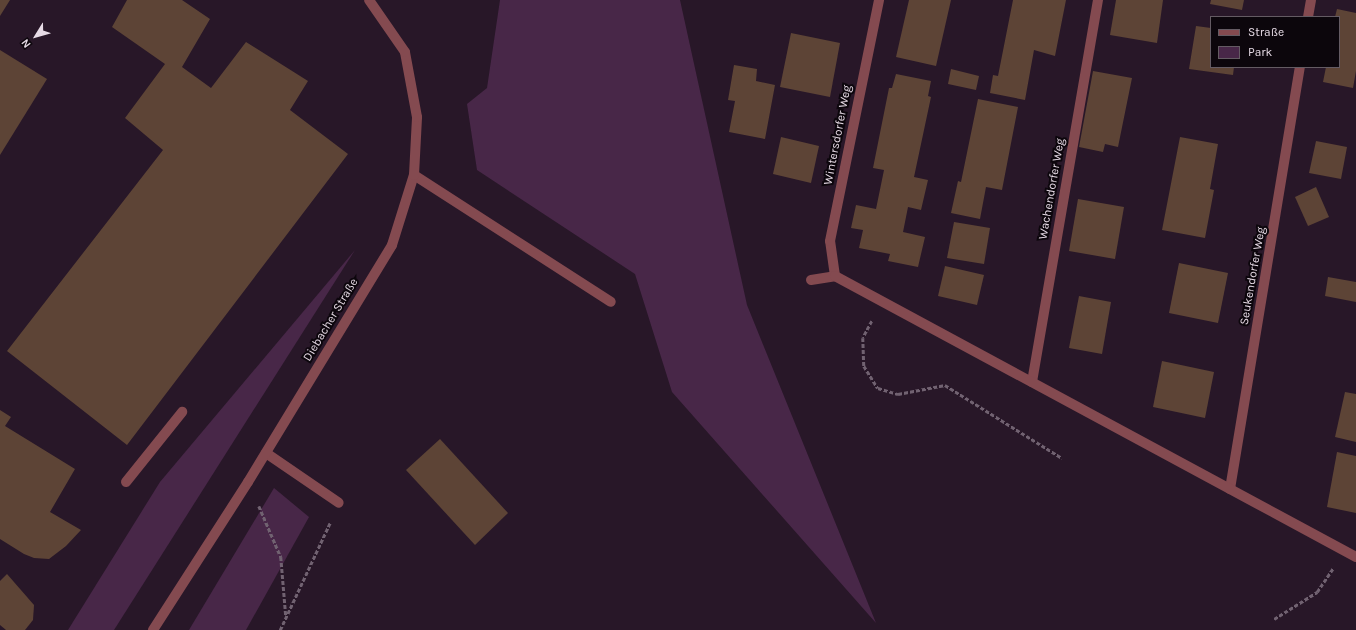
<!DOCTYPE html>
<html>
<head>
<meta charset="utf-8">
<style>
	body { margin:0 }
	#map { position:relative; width:1356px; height:630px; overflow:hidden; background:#281728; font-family:Karla,sans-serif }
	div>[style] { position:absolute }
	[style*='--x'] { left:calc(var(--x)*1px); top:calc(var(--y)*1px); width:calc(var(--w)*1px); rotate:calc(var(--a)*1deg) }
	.green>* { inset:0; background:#482748 }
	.building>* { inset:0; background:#5d4436 }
	.path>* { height:2.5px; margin-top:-1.25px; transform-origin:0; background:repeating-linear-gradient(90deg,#716271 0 4px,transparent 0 6px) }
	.lane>* { height:10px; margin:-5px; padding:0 5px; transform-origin:5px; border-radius:5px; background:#844a50 }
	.street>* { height:10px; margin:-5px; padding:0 5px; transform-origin:5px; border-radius:5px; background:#844a50 }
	span { translate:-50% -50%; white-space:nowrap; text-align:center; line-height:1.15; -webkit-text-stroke:4px #0c060c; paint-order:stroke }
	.street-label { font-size:12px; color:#e7dbe6 }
	.legend { position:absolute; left:1210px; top:16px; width:130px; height:52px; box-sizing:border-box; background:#0c060c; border:1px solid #645b63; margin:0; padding:5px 7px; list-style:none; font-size:12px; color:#e7dbe6 }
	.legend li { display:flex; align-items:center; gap:8px; height:20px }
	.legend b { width:20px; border:1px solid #645b63 }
	.north { position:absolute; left:16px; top:16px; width:40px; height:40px; -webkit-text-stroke:3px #0c060c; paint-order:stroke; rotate:233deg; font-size:11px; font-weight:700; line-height:16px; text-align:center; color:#e7dbe6 }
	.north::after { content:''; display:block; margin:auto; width:14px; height:18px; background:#e7dbe6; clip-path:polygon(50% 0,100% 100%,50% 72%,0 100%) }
</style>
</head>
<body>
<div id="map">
	<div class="green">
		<i style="clip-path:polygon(500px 0,680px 0,747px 305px,876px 623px,672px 392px,635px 274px,477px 170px,467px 104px,487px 88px)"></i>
		<i style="clip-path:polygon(355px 250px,114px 630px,68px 630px,160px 482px)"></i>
		<i style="clip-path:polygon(274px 488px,309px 517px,246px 630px,189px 630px)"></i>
	</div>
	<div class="building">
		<i style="clip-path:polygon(0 0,10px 0,0 16px)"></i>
		<i style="clip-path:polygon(127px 0,182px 0,210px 19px,182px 67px,211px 88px,246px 42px,308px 81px,290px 110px,348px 154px,127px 445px,7px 351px,163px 150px,125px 118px,165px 64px,112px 27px)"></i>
		<i style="clip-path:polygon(909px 0,951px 0,936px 66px,896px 57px)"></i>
		<i style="clip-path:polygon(1013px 0,1066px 0,1055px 56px,1034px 50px,1025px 100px,990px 93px,993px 75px,998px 76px)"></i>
		<i style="clip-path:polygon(1116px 0,1163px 0,1157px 43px,1110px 35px)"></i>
		<i style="clip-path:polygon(1211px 0,1244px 0,1242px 10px,1210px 4px)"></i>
		<i style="clip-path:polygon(1337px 9px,1356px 13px,1356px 71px,1353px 88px,1323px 82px,1326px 67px,1339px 67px,1339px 17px,1335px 17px)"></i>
		<i style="clip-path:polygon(1196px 26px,1211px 28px,1211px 67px,1234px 67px,1233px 75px,1189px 69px)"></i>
		<i style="clip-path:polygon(791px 33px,840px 43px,830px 97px,780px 87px)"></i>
		<i style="clip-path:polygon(0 50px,47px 79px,0 155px)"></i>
		<i style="clip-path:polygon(734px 65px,757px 69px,756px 81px,775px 85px,765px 139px,729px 132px,735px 101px,728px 100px)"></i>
		<i style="clip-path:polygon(951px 69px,979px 76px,976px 90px,948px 84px)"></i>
		<i style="clip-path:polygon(1093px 71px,1132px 78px,1118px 147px,1105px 144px,1103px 152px,1079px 147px)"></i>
		<i style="clip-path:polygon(896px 74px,931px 81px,928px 96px,931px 97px,914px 177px,928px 180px,921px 210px,908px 207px,903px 232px,925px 237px,918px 267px,888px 261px,890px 254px,859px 248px,863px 230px,851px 228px,856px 205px,876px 209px,884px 170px,873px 168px,889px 88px,892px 88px)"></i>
		<i style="clip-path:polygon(978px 99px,1018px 107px,1002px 190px,986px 187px,980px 219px,951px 213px,958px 181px,961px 182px)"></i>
		<i style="clip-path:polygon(781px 137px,819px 146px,811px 183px,773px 174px)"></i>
		<i style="clip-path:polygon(1180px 137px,1218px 144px,1210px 189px,1214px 190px,1205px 238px,1162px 230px)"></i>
		<i style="clip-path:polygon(1316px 141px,1347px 147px,1341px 179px,1309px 173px)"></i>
		<i style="clip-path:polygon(1316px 187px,1329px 217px,1308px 226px,1295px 197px)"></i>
		<i style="clip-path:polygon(1078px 199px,1124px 207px,1115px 259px,1069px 251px)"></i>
		<i style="clip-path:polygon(954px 222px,990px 228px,984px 264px,947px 258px)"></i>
		<i style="clip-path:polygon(1179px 263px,1228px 273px,1218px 323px,1169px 313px)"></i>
		<i style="clip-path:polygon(945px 266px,984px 275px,977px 305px,938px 296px)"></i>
		<i style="clip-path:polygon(1328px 277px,1356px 282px,1356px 302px,1325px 296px)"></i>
		<i style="clip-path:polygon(1079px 296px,1111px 302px,1102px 354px,1069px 348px)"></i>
		<i style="clip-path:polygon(1162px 361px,1214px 372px,1205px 418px,1153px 407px)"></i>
		<i style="clip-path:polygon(1345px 392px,1356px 394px,1356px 442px,1335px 437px)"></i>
		<i style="clip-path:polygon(0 410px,11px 417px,5px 426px,75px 469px,50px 512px,81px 530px,66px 546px,49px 559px,34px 558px,24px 554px,0 539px)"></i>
		<i style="clip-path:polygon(440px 439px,508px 513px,475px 545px,406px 470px)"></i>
		<i style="clip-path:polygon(1337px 452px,1356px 456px,1356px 513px,1327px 507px)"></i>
		<i style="clip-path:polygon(7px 574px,34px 605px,33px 620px,25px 630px,6px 630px,0 625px,0 581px)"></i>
	</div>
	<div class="path">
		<i style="--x:872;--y:321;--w:19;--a:118"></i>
		<i style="--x:863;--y:338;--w:28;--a:88"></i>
		<i style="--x:864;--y:366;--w:26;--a:58"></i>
		<i style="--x:878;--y:388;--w:21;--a:17"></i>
		<i style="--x:898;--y:394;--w:48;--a:-10.8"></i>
		<i style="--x:945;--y:385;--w:138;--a:32"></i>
		<i style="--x:259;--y:506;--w:56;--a:66.7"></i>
		<i style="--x:281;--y:557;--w:59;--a:85.2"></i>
		<i style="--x:1274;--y:619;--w:51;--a:-32.1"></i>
		<i style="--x:1317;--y:592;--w:29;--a:-56"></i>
		<i style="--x:280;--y:630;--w:118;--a:-65"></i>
	</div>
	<div class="lane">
		<i style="--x:1308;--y:17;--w:17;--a:-80"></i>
		<i style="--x:414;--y:175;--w:234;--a:32.8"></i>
		<i style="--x:835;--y:276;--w:35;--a:-98"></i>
		<i style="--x:830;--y:241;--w:246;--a:-78.5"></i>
		<i style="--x:1032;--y:382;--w:388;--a:-80.2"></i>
		<i style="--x:266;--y:453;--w:88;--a:34.4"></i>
		<i style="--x:126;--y:482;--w:90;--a:-51.3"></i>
		<i style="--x:1230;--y:489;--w:428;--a:-80.6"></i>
	</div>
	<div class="street">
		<i style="--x:811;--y:280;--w:24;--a:-9"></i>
		<i style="--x:835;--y:276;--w:592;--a:28.34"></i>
		<i style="--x:153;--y:630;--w:176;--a:-57.3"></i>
		<i style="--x:248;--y:482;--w:277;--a:-58.7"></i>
		<i style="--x:392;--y:245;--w:73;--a:-72.6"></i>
		<i style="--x:414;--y:175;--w:58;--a:-87"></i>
		<i style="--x:417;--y:117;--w:66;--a:-100.5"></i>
		<i style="--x:405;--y:52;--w:63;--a:-124.7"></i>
	</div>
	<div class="street-label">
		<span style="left:838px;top:135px;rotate:-79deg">Wintersdorfer Weg</span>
		<span style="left:1052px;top:189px;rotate:-80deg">Wachendorfer Weg</span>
		<span style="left:1253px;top:276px;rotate:-80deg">Seukendorfer Weg</span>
		<span style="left:331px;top:320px;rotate:-59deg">Diebacher Straße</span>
	</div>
	<ul class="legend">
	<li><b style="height:5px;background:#844a50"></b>Straße</li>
	<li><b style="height:11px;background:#482748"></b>Park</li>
	</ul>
	<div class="north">N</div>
</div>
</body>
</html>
